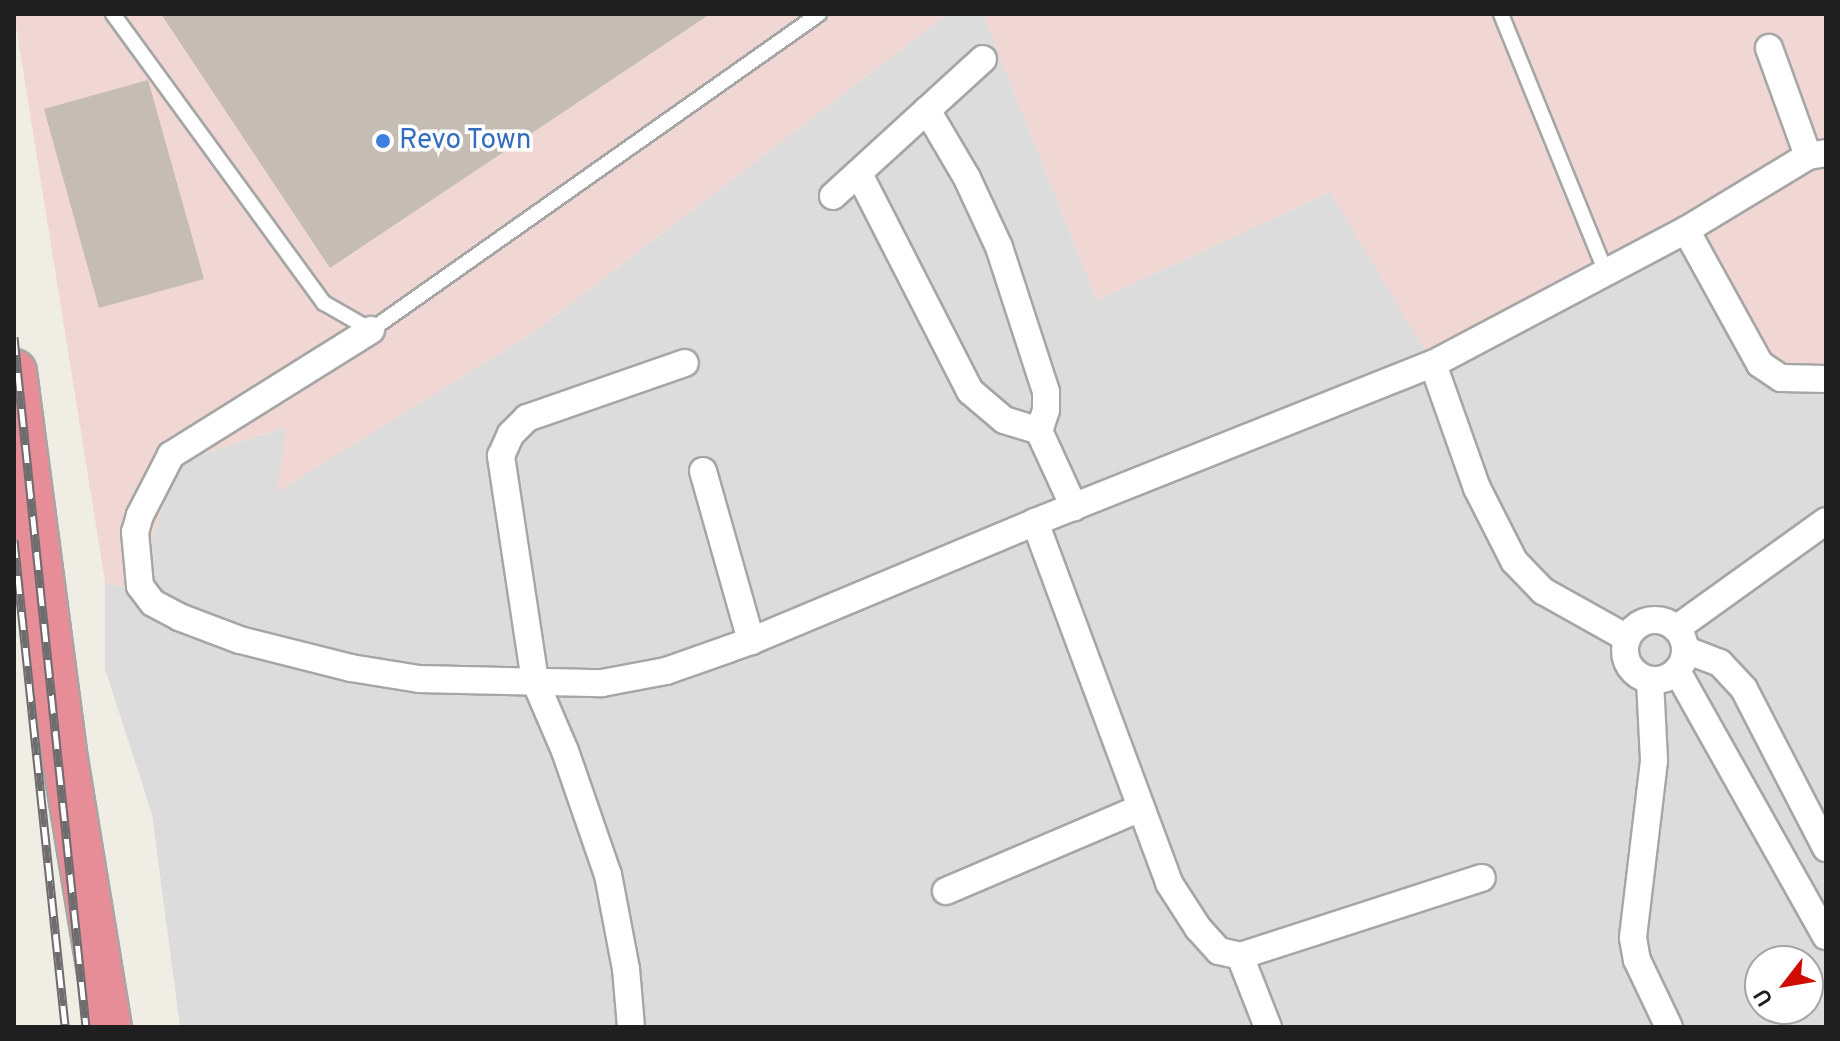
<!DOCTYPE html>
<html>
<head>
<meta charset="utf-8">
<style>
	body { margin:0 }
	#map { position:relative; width:1840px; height:1041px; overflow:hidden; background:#f0ede5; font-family:Overpass,sans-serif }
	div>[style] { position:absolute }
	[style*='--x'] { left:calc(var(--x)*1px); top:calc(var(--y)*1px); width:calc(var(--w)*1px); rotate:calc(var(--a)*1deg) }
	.residential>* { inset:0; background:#dddcdc }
	.commercial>* { inset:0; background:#f1d7d4 }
	.building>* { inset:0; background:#c5bcb4 }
	.roads { filter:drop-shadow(2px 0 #a6a6a6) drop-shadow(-2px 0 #a6a6a6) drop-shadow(0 2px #a6a6a6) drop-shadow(0 -2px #a6a6a6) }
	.lane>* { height:14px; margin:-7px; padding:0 7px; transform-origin:7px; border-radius:7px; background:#fff }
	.street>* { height:26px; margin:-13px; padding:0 13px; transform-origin:13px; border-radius:13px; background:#fff }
	.street>.ring { margin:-13px; padding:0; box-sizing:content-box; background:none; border:26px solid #fff; border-radius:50% }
	.highway>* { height:44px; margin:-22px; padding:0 22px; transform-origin:22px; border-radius:22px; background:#e78d98 }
	.rail>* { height:9px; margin-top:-4.5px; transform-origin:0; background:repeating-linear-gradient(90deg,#fff 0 18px,#6d6d6d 0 36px); box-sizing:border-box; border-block:2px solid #6d6d6d }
	.dots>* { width:22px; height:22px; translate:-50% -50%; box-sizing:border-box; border:4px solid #fff; border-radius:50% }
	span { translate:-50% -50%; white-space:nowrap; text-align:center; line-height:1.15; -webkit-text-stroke:7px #fff; paint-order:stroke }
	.shop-label { font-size:28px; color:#366cbe }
	.left { translate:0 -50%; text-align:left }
	.frame { position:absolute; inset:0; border:16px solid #1f1f1f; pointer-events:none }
	.north { position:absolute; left:1744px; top:945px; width:80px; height:80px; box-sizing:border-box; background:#fff; border:2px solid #a5a5a5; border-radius:50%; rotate:239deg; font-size:22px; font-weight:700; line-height:32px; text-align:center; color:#1f1f1f }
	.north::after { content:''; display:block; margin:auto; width:28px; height:36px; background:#ce0c00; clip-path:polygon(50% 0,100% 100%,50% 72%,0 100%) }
</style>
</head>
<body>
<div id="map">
	<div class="residential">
		<i style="clip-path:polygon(evenodd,947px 14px,983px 14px,1097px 300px,1330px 192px,1686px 230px,1826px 379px,1826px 1027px,180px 1027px,152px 814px,105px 669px,105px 582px,136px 591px,177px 462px,287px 427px,278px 491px,534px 332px,947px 14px,1760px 961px,1808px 961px,1808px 1009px,1760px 1009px,1760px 961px)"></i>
	</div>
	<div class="commercial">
		<i style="clip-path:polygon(14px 14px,947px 14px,534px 332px,277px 492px,286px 427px,177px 462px,136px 591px,105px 582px)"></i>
		<i style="clip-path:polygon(983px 14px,1826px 14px,1826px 379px,1770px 373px,1685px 230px,1433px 364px,1330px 192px,1097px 300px)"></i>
	</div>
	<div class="building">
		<i style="clip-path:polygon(161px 14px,710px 14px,330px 268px)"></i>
		<i style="clip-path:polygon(148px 80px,204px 279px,99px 308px,44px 109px)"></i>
	</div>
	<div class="roads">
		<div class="lane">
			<i style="--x:113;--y:14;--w:358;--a:53.9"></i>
			<i style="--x:324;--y:303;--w:54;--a:29.9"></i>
			<i style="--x:371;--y:330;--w:548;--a:-35.2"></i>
			<i style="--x:1501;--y:14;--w:279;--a:67.9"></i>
		</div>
		<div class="street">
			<i style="--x:1769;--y:48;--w:115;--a:70.1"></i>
			<i style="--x:927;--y:110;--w:79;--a:59.5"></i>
			<i style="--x:967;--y:178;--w:76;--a:65.1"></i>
			<i style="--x:999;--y:247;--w:152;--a:72"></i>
			<i style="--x:1046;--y:392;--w:18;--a:90"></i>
			<i style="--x:1046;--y:410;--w:22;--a:108"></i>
			<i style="--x:1039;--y:431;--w:84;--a:65.3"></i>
			<i style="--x:859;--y:174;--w:244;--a:62.9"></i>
			<i style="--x:970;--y:391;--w:45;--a:40.5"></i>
			<i style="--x:1004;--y:420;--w:37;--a:17"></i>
			<i style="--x:833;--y:196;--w:203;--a:-42.4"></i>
			<i style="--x:1686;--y:230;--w:153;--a:61.1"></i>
			<i style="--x:1760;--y:364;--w:25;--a:34"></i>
			<i style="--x:1781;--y:378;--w:45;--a:1.3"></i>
			<i style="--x:371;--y:330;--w:236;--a:148"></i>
			<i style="--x:171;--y:455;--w:68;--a:117.3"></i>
			<i style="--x:140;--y:515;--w:18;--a:106"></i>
			<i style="--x:135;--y:532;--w:54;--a:84.7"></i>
			<i style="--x:140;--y:586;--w:21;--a:53"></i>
			<i style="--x:153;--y:603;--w:30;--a:28"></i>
			<i style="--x:179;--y:617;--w:65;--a:20.7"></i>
			<i style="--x:240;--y:640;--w:114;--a:14.2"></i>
			<i style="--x:351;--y:668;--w:69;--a:9.2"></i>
			<i style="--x:419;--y:679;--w:183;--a:1.3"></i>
			<i style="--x:602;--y:683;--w:65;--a:-10.6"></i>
			<i style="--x:666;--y:671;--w:90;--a:-19.4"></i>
			<i style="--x:751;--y:641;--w:308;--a:-22.7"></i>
			<i style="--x:1035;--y:522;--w:428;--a:-21.7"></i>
			<i style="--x:1433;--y:364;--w:286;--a:-27.9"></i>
			<i style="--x:1686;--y:230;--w:143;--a:-31.2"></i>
			<i style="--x:1808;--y:156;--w:18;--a:-9"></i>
			<i style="--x:1433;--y:364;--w:132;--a:70.5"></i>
			<i style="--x:1477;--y:488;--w:82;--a:63.1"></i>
			<i style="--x:1514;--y:561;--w:42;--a:46"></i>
			<i style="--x:1543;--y:591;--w:96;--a:29.2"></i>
			<i style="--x:703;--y:471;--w:177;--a:74.2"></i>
			<i style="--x:1035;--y:522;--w:385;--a:69.6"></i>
			<i style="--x:1169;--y:883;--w:54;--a:57.2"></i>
			<i style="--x:1198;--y:928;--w:31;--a:48"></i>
			<i style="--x:1219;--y:951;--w:22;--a:13"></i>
			<i style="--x:1240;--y:956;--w:76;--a:68.5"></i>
			<i class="ring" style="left:1625px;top:620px;width:34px;height:34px"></i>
			<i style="--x:1677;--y:628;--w:183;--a:-35.7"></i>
			<i style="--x:1686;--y:650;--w:36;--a:21"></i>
			<i style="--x:1720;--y:663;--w:35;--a:47"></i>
			<i style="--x:1744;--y:689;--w:179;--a:62.7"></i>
			<i style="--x:1677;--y:671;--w:304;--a:60.7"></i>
			<i style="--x:1650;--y:681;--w:80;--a:87.1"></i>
			<i style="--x:1654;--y:761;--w:178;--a:96.8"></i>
			<i style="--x:1633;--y:938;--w:22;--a:80"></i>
			<i style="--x:1637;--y:960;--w:74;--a:64.5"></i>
			<i style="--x:946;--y:891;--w:212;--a:-23.1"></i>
			<i style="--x:1240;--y:956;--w:254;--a:-17.9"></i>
			<i style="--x:631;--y:1027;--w:58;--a:-94.9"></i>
			<i style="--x:626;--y:969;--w:96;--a:-100.8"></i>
			<i style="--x:608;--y:875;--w:131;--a:-109.1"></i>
			<i style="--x:565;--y:751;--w:76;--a:-113.2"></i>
			<i style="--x:535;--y:681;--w:228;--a:-98.6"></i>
			<i style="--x:501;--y:456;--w:24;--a:-66"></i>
			<i style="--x:511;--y:434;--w:23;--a:-45"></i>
			<i style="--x:527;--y:418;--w:167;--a:-19.2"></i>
		</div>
		<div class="highway">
			<i style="--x:14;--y:372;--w:396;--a:82.5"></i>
			<i style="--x:66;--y:765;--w:266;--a:80.7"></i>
		</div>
	</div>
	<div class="rail">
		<i style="--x:14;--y:337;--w:694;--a:84.04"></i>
		<i style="--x:14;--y:540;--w:490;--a:84"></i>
	</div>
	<div class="dots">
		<i style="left:383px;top:141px;background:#3f7fe0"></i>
	</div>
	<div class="shop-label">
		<span class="left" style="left:399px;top:141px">Revo Town</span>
	</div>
	<div class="frame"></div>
	<div class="north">U</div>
</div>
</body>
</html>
